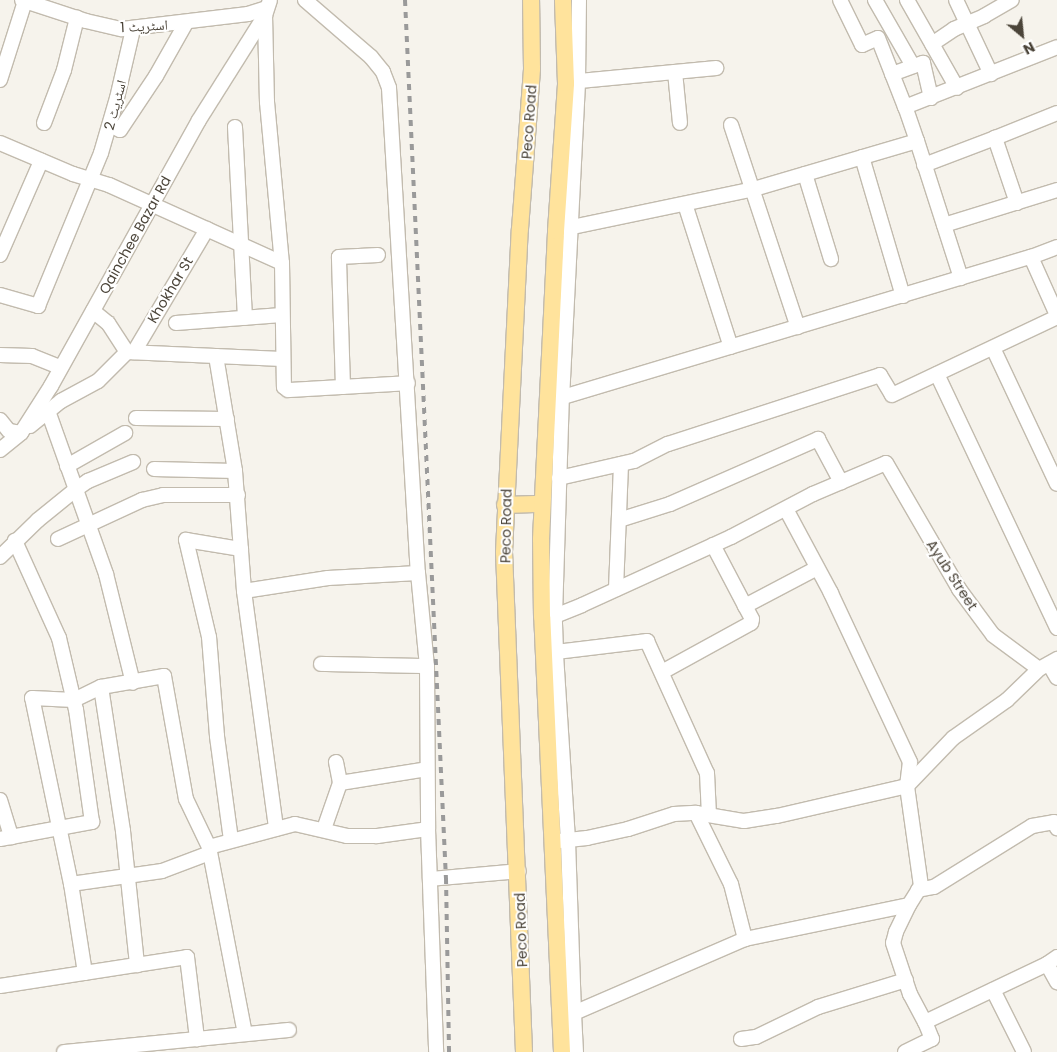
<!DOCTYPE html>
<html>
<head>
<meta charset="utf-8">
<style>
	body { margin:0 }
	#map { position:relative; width:1057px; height:1052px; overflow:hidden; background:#f6f3ec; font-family:Poppins,"Noto Naskh Arabic",sans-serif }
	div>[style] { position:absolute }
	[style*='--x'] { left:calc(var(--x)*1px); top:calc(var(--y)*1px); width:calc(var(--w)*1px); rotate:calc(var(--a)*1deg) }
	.roads { filter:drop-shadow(1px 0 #c2bbae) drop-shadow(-1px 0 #c2bbae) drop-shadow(0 1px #c2bbae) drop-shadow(0 -1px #c2bbae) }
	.minor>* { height:14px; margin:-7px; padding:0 7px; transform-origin:7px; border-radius:7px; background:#fff }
	.major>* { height:16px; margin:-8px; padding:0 8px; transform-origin:8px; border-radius:8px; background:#ffe39c }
	.rail>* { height:4px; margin-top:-2px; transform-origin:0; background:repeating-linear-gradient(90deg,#9a9a9a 0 6px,transparent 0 12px) }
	span { translate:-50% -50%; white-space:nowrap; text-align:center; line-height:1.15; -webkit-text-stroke:4px #fff; paint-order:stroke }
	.street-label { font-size:14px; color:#4b4439 }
	.north { position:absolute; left:997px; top:10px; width:50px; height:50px; -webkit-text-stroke:4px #fff; paint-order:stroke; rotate:152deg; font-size:14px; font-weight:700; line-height:20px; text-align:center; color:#4b4439 }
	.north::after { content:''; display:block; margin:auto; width:18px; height:22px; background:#4b4439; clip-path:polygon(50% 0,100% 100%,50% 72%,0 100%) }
</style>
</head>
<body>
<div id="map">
	<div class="roads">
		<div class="minor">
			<i style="--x:22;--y:0;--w:67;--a:18.2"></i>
			<i style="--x:86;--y:21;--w:37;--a:13"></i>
			<i style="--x:122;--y:29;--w:127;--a:-6.8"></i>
			<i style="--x:248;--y:14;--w:20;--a:-18"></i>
			<i style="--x:270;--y:0;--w:16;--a:108"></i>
			<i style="--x:265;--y:15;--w:87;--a:88.7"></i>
			<i style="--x:267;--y:102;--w:162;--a:84.7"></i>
			<i style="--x:282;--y:263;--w:124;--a:89.1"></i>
			<i style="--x:284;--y:387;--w:5;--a:37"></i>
			<i style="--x:288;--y:390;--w:120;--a:-3.3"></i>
			<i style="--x:305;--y:0;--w:87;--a:40.8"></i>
			<i style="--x:371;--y:57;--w:19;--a:51"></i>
			<i style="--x:383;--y:72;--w:17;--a:69"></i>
			<i style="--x:389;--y:88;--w:486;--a:86.6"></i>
			<i style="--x:418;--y:573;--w:93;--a:84.5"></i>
			<i style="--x:427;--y:666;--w:163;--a:89.6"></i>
			<i style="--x:428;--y:829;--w:223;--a:87.9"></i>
			<i style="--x:840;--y:0;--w:50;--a:63.9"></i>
			<i style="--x:862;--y:45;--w:17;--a:-24"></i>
			<i style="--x:878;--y:38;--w:74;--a:68.6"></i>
			<i style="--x:875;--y:0;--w:76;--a:60.1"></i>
			<i style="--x:907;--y:0;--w:101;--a:60.4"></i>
			<i style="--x:956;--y:0;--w:82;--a:64.7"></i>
			<i style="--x:932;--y:44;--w:27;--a:-34"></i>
			<i style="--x:954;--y:29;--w:33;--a:-23"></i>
			<i style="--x:984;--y:16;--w:32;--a:-30"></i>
			<i style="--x:675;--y:72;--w:51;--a:84.4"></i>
			<i style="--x:892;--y:74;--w:33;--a:-20"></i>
			<i style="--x:923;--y:63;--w:36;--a:77"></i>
			<i style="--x:0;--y:80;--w:83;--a:-72.4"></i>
			<i style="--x:569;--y:82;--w:148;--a:-5.4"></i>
			<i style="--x:44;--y:123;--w:57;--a:-69.3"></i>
			<i style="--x:64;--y:70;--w:54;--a:-76"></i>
			<i style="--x:110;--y:125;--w:11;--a:27"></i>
			<i style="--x:120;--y:130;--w:65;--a:-56.3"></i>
			<i style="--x:156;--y:76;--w:61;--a:-60.5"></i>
			<i style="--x:731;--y:125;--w:213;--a:71.7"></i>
			<i style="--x:235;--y:127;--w:191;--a:87"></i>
			<i style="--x:917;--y:141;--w:144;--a:72.2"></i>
			<i style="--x:0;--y:143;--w:79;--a:23"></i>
			<i style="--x:73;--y:174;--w:38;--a:17"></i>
			<i style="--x:109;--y:185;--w:190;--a:24.3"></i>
			<i style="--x:862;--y:157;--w:145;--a:73.6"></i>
			<i style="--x:924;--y:165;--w:76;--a:-20.8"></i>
			<i style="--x:805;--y:174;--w:89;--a:73"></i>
			<i style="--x:1017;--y:203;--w:69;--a:-108.7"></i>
			<i style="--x:995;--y:138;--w:67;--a:-22"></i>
			<i style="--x:685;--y:204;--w:150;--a:72.2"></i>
			<i style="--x:944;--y:225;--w:118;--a:-17.2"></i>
			<i style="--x:563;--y:229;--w:195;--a:-11.8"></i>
			<i style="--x:754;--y:189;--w:170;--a:-16.4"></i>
			<i style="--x:917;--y:141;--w:36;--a:-109"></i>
			<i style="--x:905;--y:107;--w:163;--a:-21.5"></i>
			<i style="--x:0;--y:255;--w:103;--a:-66.4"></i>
			<i style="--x:1031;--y:257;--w:64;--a:65.9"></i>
			<i style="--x:0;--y:295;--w:40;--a:16"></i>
			<i style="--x:38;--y:306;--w:165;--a:-67.6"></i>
			<i style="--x:101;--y:153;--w:57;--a:-73.8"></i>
			<i style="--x:117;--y:98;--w:71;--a:-76.9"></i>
			<i style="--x:93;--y:311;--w:19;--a:39"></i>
			<i style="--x:108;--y:323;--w:35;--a:57"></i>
			<i style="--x:176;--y:323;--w:106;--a:-4.3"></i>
			<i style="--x:993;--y:348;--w:150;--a:64.8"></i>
			<i style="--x:134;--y:352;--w:143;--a:-59.3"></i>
			<i style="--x:0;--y:355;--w:32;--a:2"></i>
			<i style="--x:32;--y:356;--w:31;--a:22"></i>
			<i style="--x:216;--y:356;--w:117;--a:80.6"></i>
			<i style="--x:235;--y:471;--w:120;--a:85.7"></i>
			<i style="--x:244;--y:591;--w:240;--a:82.3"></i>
			<i style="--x:937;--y:374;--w:281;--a:64.7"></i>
			<i style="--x:343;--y:387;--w:130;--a:-91.8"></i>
			<i style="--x:339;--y:257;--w:39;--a:-3"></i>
			<i style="--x:553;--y:400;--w:499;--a:-16.7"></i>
			<i style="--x:1031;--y:257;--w:28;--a:-21"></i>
			<i style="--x:48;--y:411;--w:173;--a:70.4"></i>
			<i style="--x:106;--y:574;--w:112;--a:76.1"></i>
			<i style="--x:136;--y:418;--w:91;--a:0.6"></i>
			<i style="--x:0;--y:420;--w:14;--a:51"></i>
			<i style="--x:9;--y:431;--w:12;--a:9"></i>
			<i style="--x:30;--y:426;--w:40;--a:-39"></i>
			<i style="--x:61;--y:401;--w:42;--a:-28.4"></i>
			<i style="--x:98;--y:381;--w:41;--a:-45"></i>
			<i style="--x:127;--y:352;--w:155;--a:2.6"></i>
			<i style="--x:0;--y:450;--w:27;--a:-39"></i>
			<i style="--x:21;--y:433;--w:56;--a:-57.4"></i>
			<i style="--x:51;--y:386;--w:304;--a:-60.9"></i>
			<i style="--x:199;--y:120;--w:124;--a:-57.8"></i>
			<i style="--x:67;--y:466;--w:67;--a:-29.6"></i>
			<i style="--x:154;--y:469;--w:81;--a:1.4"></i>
			<i style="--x:559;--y:478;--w:77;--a:-12.8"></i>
			<i style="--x:634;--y:461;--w:38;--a:-27"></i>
			<i style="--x:668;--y:444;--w:223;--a:-18"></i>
			<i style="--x:880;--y:375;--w:23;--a:59"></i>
			<i style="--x:892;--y:395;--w:183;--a:-25.3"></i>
			<i style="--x:619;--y:520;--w:53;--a:-17.4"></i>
			<i style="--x:670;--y:504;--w:162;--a:-23.7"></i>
			<i style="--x:818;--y:439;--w:49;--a:61.9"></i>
			<i style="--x:58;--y:539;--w:93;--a:-24.9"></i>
			<i style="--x:142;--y:500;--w:22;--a:-13"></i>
			<i style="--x:163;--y:495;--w:75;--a:0"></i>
			<i style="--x:713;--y:545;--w:69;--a:62.3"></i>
			<i style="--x:0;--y:557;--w:53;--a:-44.2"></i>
			<i style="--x:38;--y:520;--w:48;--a:-39"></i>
			<i style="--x:75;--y:490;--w:16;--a:-35"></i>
			<i style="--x:88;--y:481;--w:49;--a:-22.9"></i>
			<i style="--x:616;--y:589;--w:125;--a:-87.7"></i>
			<i style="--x:244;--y:591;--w:85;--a:-8.8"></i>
			<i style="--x:328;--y:578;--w:90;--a:-3.2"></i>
			<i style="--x:549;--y:616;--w:6;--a:0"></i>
			<i style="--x:555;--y:616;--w:29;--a:-22"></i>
			<i style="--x:582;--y:605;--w:164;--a:-24.5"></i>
			<i style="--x:731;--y:537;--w:93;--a:-27.7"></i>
			<i style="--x:813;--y:494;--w:79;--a:-23"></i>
			<i style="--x:886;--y:463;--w:146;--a:59.9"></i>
			<i style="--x:959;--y:589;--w:57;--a:53.5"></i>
			<i style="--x:993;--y:635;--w:57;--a:36.5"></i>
			<i style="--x:556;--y:652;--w:92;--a:-6.9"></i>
			<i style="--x:647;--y:641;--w:145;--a:65.6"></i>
			<i style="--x:707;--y:773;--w:42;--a:87.3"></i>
			<i style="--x:321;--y:664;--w:106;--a:1.1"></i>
			<i style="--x:1049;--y:664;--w:16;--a:60"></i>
			<i style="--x:662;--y:672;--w:102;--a:-28.8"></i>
			<i style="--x:751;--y:623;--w:4;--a:-76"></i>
			<i style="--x:752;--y:619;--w:15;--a:-118"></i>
			<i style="--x:745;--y:606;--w:81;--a:-27.8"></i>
			<i style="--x:101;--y:687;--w:146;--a:81.3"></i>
			<i style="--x:123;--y:831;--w:135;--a:84"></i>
			<i style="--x:336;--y:762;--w:21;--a:79"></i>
			<i style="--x:0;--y:800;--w:39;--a:73"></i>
			<i style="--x:696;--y:813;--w:79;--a:63.8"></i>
			<i style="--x:731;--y:884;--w:57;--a:75.7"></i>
			<i style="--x:324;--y:829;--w:49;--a:-70.8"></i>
			<i style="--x:340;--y:783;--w:88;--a:-9.1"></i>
			<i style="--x:0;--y:839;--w:94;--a:-10.5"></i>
			<i style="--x:92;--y:822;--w:113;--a:-98.1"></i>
			<i style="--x:76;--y:710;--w:74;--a:-103.3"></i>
			<i style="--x:59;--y:638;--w:107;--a:-114.4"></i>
			<i style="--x:231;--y:840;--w:105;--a:-97.7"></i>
			<i style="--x:217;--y:736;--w:99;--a:-94.6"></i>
			<i style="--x:209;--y:637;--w:100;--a:-103.3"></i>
			<i style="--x:186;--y:540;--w:56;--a:9.3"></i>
			<i style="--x:559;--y:841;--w:28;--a:-6"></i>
			<i style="--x:587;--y:838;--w:42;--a:-12.4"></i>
			<i style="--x:628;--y:829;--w:48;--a:-18.1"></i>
			<i style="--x:674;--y:814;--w:22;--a:-3"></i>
			<i style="--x:696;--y:813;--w:49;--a:9.5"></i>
			<i style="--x:744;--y:821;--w:33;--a:-9"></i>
			<i style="--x:777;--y:816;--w:133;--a:-13"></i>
			<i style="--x:907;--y:786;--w:66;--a:-46.2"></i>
			<i style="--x:953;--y:738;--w:66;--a:-35.1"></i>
			<i style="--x:1007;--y:700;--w:45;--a:-44.1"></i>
			<i style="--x:1039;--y:669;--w:21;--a:-29"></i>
			<i style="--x:430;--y:879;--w:89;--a:-5.1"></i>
			<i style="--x:71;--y:884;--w:190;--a:-101.8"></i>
			<i style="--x:32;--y:698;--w:42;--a:2.7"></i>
			<i style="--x:74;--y:700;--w:30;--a:-26"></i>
			<i style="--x:101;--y:687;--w:64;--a:-9.9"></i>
			<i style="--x:164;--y:676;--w:125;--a:79.9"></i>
			<i style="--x:186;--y:799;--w:53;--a:64.4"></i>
			<i style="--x:918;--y:890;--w:16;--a:-11"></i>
			<i style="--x:934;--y:887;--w:115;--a:-31.9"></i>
			<i style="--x:1032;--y:826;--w:22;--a:-10"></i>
			<i style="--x:1054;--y:822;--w:7;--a:63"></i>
			<i style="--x:909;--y:905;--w:30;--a:116"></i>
			<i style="--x:896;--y:932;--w:11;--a:105"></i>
			<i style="--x:893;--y:943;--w:54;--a:71.6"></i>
			<i style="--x:910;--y:994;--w:32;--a:62"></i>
			<i style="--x:925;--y:1022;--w:135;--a:-25.4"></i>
			<i style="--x:1047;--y:964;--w:12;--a:-35"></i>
			<i style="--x:1047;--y:964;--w:21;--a:61"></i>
			<i style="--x:85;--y:973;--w:90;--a:-98.9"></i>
			<i style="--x:71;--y:884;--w:92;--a:-8.1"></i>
			<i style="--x:162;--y:871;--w:51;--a:-20.6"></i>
			<i style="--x:0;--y:986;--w:189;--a:-8.8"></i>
			<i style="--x:187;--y:957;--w:83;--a:83"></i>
			<i style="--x:993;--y:990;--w:69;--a:63.4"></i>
			<i style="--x:574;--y:1013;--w:173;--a:-92"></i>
			<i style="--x:568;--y:840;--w:188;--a:-93.7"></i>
			<i style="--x:556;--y:652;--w:36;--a:-92"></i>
			<i style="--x:555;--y:616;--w:217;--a:-88.2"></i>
			<i style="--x:562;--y:399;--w:318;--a:-87.1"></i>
			<i style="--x:578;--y:81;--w:81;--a:-89.3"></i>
			<i style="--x:245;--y:1034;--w:190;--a:-100.9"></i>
			<i style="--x:209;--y:847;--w:89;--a:-15"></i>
			<i style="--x:295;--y:824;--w:53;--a:13"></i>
			<i style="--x:347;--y:836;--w:30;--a:0"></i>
			<i style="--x:377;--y:836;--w:51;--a:-7.8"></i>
			<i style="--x:741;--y:1039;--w:15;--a:-8"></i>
			<i style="--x:756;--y:1037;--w:69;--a:-25.8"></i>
			<i style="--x:818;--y:1007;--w:92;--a:-17.1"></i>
			<i style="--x:64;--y:1052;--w:226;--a:-5.6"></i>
			<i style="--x:576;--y:1052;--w:39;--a:-93"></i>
			<i style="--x:574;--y:1013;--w:186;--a:-23.4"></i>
			<i style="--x:745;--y:939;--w:167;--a:-11.7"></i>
			<i style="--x:909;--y:905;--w:22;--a:-58"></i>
			<i style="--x:921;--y:886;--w:101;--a:-98"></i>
			<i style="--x:907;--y:786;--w:24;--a:-83"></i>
			<i style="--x:910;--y:762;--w:187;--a:-115.1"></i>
			<i style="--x:831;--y:593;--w:95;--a:-118.2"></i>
			<i style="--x:905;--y:1052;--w:30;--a:-26"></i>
			<i style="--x:932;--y:1039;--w:18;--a:-112"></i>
		</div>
		<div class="major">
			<i style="--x:505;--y:505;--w:37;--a:-2"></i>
			<i style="--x:524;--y:1052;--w:500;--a:-92.29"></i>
			<i style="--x:504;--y:552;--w:323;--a:-87.2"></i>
			<i style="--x:520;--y:229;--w:161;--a:-85.7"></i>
			<i style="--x:532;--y:68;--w:68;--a:-90.8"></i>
			<i style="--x:562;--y:1052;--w:435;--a:-92.6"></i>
			<i style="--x:542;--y:617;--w:78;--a:-90.7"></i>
			<i style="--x:541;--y:539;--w:308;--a:-87.2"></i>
			<i style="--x:556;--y:231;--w:148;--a:-86.1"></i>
			<i style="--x:566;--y:83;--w:83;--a:-92.1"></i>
		</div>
	</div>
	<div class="rail">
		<i style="--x:405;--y:0;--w:879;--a:87.33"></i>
		<i style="--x:446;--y:878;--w:174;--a:89"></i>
	</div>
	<div class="street-label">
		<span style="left:144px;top:26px;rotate:-3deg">اسٹریٹ 1</span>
		<span style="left:115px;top:105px;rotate:-75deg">اسٹریٹ 2</span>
		<span style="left:529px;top:122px;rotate:-86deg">Peco Road</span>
		<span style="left:135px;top:235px;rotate:-61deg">Qainchee Bazar Rd</span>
		<span style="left:170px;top:290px;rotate:-59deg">Khokhar St</span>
		<span style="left:506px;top:526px;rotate:-89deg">Peco Road</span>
		<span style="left:952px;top:575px;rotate:57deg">Ayub Street</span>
		<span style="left:521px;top:930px;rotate:-92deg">Peco Road</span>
	</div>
	<div class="north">N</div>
</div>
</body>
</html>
